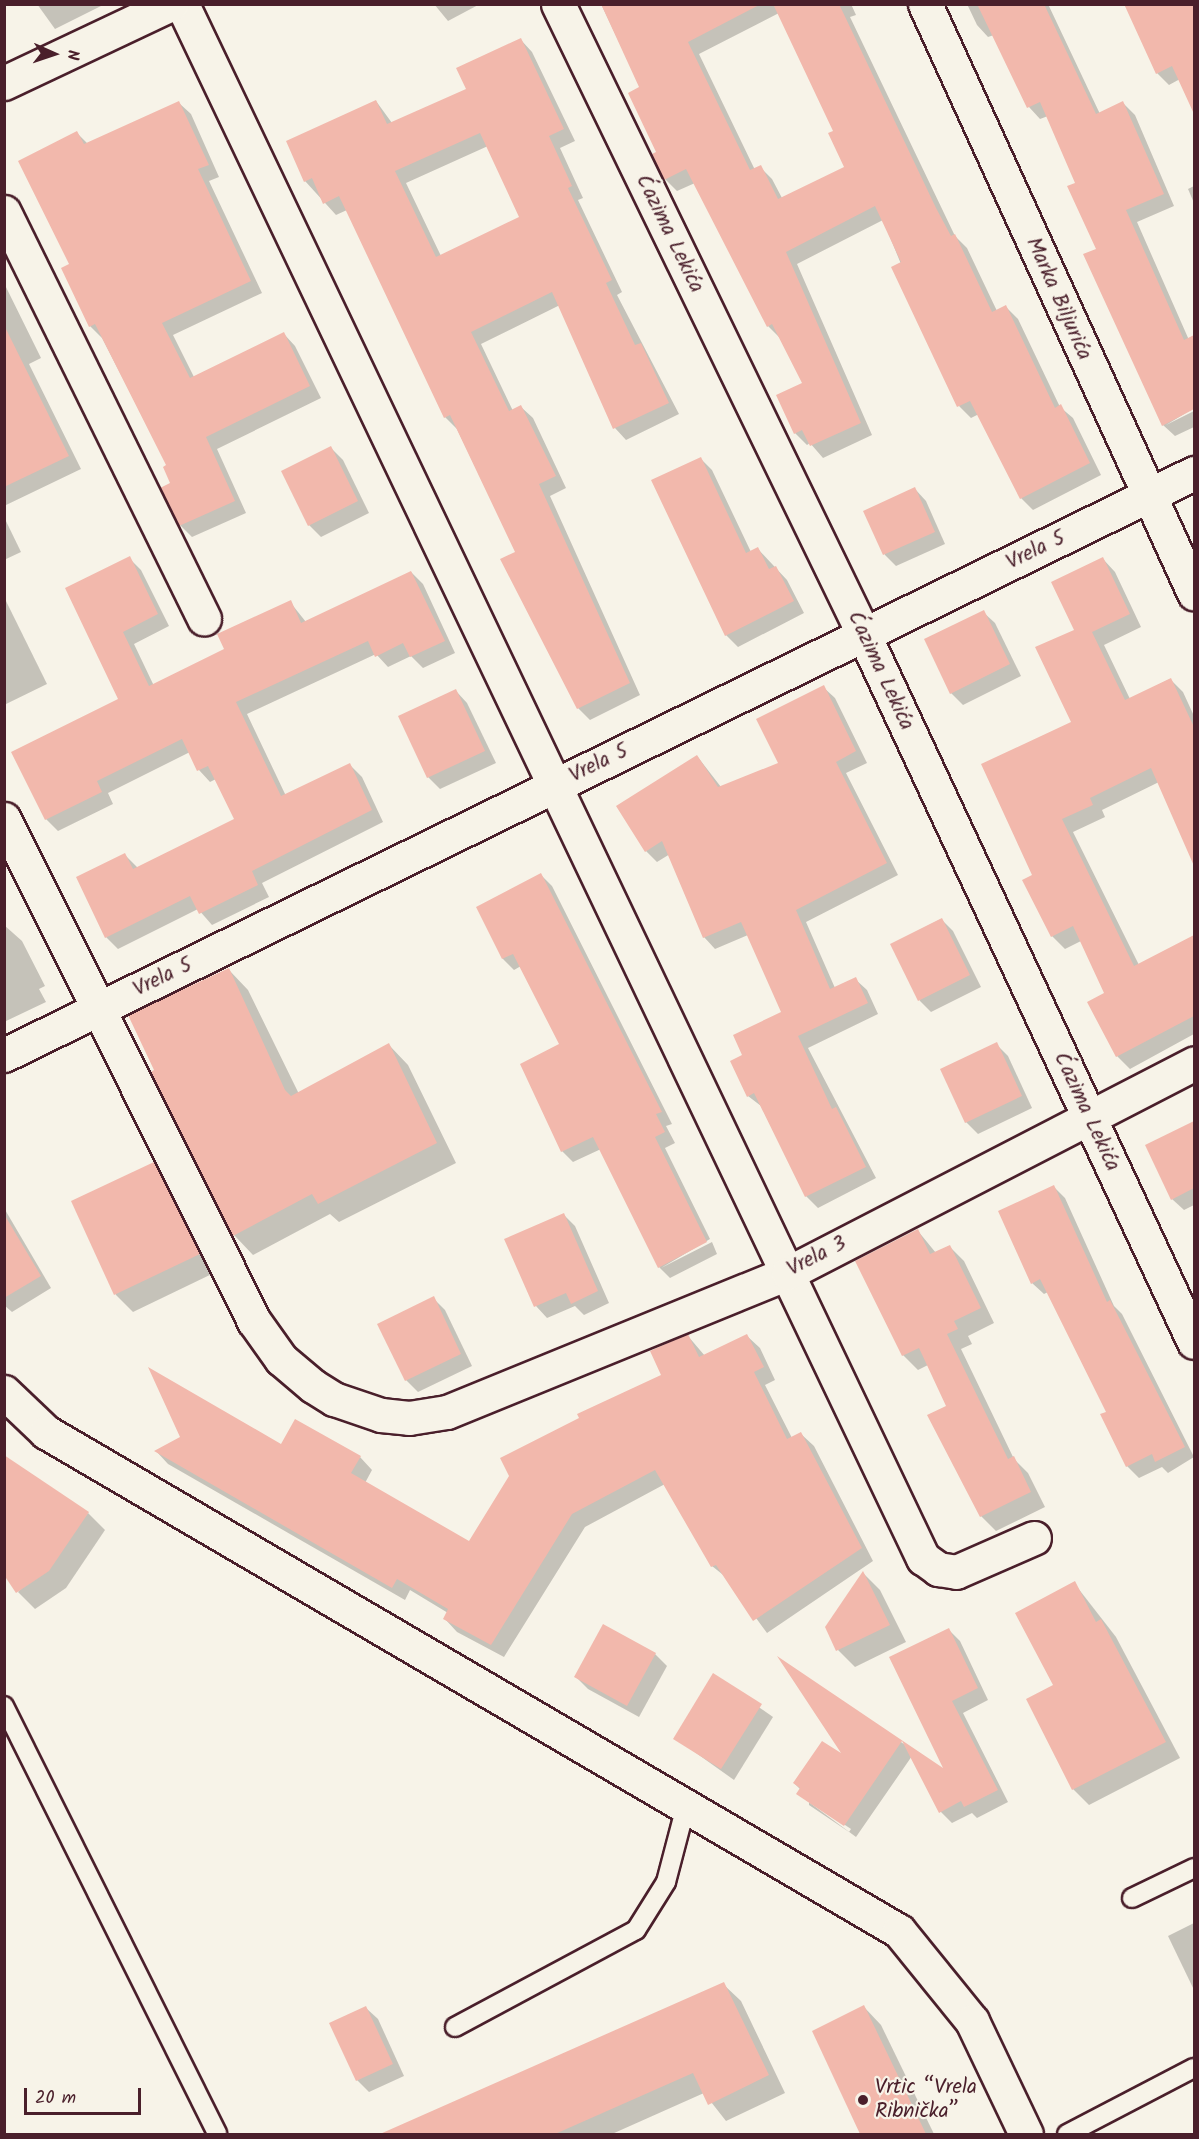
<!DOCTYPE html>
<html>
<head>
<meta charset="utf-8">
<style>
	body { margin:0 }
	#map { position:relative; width:1199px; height:2139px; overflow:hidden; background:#f7f3e8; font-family:Kalam,sans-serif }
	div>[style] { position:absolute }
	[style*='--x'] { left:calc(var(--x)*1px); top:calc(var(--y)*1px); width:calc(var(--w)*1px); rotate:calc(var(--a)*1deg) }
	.shadow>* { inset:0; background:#0003 }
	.building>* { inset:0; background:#f2b8ac }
	.roads { filter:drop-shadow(2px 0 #4a1f2b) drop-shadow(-2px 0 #4a1f2b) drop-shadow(0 2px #4a1f2b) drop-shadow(0 -2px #4a1f2b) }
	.service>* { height:18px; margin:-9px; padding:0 9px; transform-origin:9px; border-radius:9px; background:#f7f3e8 }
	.minor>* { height:33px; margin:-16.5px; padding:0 16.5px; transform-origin:16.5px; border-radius:16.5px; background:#f7f3e8 }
	.dots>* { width:16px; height:16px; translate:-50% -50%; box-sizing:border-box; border:3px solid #f7f3e8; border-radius:50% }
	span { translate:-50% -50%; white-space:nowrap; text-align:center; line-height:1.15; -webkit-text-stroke:4.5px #f7f3e8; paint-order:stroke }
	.street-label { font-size:21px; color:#4a1f2b }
	.poi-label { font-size:21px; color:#4a1f2b }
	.left { translate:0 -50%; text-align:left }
	.frame { position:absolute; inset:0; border:6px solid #4a1f2b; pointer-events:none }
	.north { position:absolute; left:24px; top:24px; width:60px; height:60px; -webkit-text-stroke:4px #f7f3e8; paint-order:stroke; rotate:93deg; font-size:16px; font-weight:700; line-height:24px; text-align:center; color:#4a1f2b }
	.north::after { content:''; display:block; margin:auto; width:21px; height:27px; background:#4a1f2b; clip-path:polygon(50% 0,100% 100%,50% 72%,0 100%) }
	.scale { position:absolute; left:24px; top:2088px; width:117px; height:27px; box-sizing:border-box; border:3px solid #4a1f2b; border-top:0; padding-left:8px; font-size:18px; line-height:21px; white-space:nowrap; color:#4a1f2b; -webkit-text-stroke:4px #f7f3e8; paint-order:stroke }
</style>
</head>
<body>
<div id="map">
	<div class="shadow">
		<i style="clip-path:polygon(37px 4px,105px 4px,55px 29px)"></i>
		<i style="clip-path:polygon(434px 4px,480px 4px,448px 21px)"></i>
		<i style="clip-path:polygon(evenodd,601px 4px,851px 4px,856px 15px,850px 17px,955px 236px,967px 248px,997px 311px,1006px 307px,1018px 319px,1060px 407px,1073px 418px,1101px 475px,1033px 510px,1021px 498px,979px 414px,971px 418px,959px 406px,883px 220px,797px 264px,872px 435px,823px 458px,810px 443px,807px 445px,795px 433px,805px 384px,780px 338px,768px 326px,695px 183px,677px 191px,665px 179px,641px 88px,601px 4px,779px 13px,835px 131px,846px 168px,782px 198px,772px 179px,760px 167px,755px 170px,699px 54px,779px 13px)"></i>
		<i style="clip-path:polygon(967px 4px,1048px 4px,1100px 114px,1123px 103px,1135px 115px,1174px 206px,1137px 222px,1189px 340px,1194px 337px,1194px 408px,1166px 425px,1194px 411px,1194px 427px,1175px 436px,1163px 425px,1077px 184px,1048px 116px,1040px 119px,1029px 107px,994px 35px,988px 37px,977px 25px)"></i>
		<i style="clip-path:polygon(1125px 4px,1194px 4px,1194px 110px,1180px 79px,1169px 85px,1157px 73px)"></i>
		<i style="clip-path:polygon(evenodd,521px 40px,532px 52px,575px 141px,560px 148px,583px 198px,578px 200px,622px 292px,617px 295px,679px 414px,626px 440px,615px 428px,560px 305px,481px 344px,513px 411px,521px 407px,533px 418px,566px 488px,550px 496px,640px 695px,590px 720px,578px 708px,517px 553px,457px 429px,445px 417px,347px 210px,336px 215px,305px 181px,376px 101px,392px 123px,468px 90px,521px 40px,488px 146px,521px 218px,441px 256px,406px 183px,488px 146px)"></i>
		<i style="clip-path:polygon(179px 103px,191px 114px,219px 177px,209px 181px,262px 293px,173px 335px,194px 377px,284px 334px,295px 346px,321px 398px,217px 449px,246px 513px,192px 537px,180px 525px,168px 466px,102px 338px,90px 326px,71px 265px,77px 133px,88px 144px)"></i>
		<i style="clip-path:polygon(1194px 186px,1194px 203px,1188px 189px)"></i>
		<i style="clip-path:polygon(4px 283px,41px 358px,29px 364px,81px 469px,4px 506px)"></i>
		<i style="clip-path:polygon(331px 448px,343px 460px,369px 513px,321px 537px,309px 525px)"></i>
		<i style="clip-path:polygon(700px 458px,712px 470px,751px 552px,758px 549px,787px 580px,804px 613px,738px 647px,726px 635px)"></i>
		<i style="clip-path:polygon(915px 489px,926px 501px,945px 544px,896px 566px,885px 555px,865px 512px)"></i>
		<i style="clip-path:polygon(4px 517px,21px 552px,4px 560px)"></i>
		<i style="clip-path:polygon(129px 558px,141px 570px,169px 626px,134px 644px,154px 686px,226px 650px,290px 602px,306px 622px,411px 572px,423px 584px,455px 653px,423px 668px,411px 656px,388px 667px,376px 654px,247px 714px,286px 796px,350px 765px,362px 777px,383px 822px,262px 883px,269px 897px,212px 925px,198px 909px,118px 949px,106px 937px,125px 855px,138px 868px,236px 820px,216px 779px,210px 782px,199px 770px,190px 752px,108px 793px,113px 804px,58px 831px,46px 819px,120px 699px,67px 589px)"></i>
		<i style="clip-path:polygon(1103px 559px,1115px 572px,1141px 627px,1104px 645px,1130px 699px,1170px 679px,1183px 692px,1194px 716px,1194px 863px,1159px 782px,1102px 810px,1105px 817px,1073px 832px,1139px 965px,1194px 937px,1194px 1034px,1130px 1069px,1117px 1056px,1106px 993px,1081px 941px,1065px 949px,1052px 936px,1034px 875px,1073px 723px,1076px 630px)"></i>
		<i style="clip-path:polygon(4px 597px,47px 684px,4px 705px)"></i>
		<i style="clip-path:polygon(983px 612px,995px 623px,1021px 676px,963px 705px,951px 693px)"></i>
		<i style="clip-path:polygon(823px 687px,835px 698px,867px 763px,846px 773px,898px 875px,806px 922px,835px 988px,855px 979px,867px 990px,878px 1014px,808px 1048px,876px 1178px,818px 1208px,806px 1196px,761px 1106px,748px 1096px,744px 1056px,783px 1013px,748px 935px,715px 949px,704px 937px,670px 854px,657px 862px,646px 851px,697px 756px,721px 787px,781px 763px)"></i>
		<i style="clip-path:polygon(456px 691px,467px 703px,496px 763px,440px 789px,428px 777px,400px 717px)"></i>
		<i style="clip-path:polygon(541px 875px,552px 886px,672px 1124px,666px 1126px,675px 1143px,665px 1148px,710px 1239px,661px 1268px,712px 1242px,717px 1254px,670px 1278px,659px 1267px,601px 1149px,573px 1162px,562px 1151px,561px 1045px,521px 966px,514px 970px,503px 959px,478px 908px)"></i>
		<i style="clip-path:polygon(941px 919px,953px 931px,981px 987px,931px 1012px,920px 1001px,892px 944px)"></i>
		<i style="clip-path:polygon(4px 925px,22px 941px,45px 986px,39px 989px,46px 1002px,4px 1022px)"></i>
		<i style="clip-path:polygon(229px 970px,248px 990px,299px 1094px,389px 1045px,408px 1065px,456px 1163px,339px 1222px,330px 1214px,253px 1255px,234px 1235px,153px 1073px)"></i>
		<i style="clip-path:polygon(996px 1044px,1008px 1056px,1032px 1108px,978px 1134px,966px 1122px)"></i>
		<i style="clip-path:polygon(1194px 1123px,1194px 1205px,1184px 1210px,1172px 1199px,1147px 1146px)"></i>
		<i style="clip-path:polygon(154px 1164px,171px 1181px,216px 1272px,133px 1312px,116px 1295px,73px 1202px)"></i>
		<i style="clip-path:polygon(1054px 1187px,1065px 1198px,1114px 1306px,1122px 1314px,1194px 1457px,1168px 1473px,1162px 1467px,1139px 1478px,1127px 1466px,1108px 1412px,1048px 1292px,1044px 1294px,1032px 1283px)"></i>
		<i style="clip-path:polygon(4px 1208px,51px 1288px,12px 1312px,4px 1305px)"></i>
		<i style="clip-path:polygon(564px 1215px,575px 1226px,609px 1303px,584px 1315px,575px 1306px,547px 1318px,536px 1306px,506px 1240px)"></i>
		<i style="clip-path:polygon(918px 1231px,936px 1253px,949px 1246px,964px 1261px,994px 1323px,968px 1336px,972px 1344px,961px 1349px,1014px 1459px,1028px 1473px,1045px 1507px,996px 1531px,981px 1516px,948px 1407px,928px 1365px,918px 1370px,903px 1355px)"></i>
		<i style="clip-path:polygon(433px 1298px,445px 1310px,472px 1366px,418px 1392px,406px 1380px)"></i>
		<i style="clip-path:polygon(688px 1336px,705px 1356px,747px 1336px,760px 1348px,775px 1380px,765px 1385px,792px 1438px,801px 1434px,814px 1446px,873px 1561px,767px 1633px,727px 1578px,712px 1566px,665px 1484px,585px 1527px,504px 1657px,457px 1632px,445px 1619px,448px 1613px,410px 1590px,405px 1600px,168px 1464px,156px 1451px,282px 1446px,360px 1457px,372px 1470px,365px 1483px,470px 1543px,663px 1375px)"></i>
		<i style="clip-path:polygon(88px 1513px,105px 1530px,66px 1588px,35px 1609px,18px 1592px)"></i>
		<i style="clip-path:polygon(863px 1573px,880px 1590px,906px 1642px,855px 1667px,838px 1650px)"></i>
		<i style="clip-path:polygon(1074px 1583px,1116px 1637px,1180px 1758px,1089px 1805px,1073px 1789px,1055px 1686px)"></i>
		<i style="clip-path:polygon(evenodd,949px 1630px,960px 1641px,988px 1700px,963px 1713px,1008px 1802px,977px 1818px,972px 1813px,952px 1823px,941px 1812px,912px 1756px,856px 1837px,798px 1794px,801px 1790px,794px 1783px,846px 1757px,782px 1662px,947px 1773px,949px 1630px,809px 1801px,851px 1829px,849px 1832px,809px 1805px,809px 1801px)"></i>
		<i style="clip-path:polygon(655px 1654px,667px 1666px,639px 1717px,588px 1689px,576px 1677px)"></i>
		<i style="clip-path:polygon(714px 1676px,773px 1717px,734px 1780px,675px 1738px)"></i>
		<i style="clip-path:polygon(1194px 1923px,1194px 1990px,1168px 1936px)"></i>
		<i style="clip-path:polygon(723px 1984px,741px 2001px,785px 2093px,726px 2121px,704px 2093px,612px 2134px,399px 2134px,415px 2127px,413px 2122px)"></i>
		<i style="clip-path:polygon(864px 2007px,881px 2025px,934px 2134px,864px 2134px,814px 2032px)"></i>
		<i style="clip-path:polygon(366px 2008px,378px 2019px,404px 2076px,369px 2092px,357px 2080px)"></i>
	</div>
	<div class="building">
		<i style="clip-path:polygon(601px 4px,761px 4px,688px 42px,750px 170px,761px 165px,778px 199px,844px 167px,828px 133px,833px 131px,773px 4px,839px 4px,936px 208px,951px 236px,955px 234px,992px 312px,1006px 305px,1055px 408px,1061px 404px,1090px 463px,1020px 499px,970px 401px,957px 407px,891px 267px,901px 262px,875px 206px,786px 252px,861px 423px,810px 446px,802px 430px,794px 434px,776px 395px,802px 383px,772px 324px,767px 327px,686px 169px,664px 180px,652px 154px,656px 152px,628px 93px,639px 87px)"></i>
		<i style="clip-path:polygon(977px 4px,1044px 4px,1096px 114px,1123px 101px,1164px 194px,1126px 210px,1184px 340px,1194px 335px,1194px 409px,1162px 426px,1083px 254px,1096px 249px,1067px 186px,1075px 183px,1040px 102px,1027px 108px)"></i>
		<i style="clip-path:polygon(1124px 4px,1194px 4px,1194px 114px,1172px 66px,1156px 74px)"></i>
		<i style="clip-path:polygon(evenodd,521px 38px,564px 129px,549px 136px,572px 186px,568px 188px,612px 280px,606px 283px,635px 345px,641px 343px,669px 403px,613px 429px,552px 292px,471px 332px,509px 411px,521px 405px,556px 476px,539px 484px,630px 683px,577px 709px,500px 559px,515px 552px,450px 415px,444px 418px,339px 196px,323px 204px,312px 178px,304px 182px,286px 141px,376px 100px,387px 124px,466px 89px,456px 68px,521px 38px,480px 133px,519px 217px,436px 257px,395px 171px,480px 133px)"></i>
		<i style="clip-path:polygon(179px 101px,209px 165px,198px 169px,251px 281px,162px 323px,190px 378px,284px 332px,310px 386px,206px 437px,235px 501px,179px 526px,160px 488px,170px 483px,163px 467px,166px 465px,95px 324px,89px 327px,61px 268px,69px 264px,18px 161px,77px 131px,84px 144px)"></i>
		<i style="clip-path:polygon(4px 325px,69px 456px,4px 487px)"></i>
		<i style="clip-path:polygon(331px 446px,358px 501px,308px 526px,281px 471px)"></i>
		<i style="clip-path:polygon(701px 457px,746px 553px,758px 547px,769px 569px,776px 566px,794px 601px,725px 636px,651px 480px)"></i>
		<i style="clip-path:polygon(915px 487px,935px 532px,883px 555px,863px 511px)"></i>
		<i style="clip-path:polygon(130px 556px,158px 614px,123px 632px,149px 686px,224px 649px,217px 634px,291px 600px,301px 623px,411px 571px,445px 641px,410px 657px,403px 643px,375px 657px,368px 641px,236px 702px,281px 796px,350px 763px,372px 810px,252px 871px,258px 885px,199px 914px,190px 896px,105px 938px,76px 877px,125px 853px,133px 869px,234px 819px,208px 766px,197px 771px,182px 739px,97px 781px,102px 792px,45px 820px,11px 752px,118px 699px,65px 588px)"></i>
		<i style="clip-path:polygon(1103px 557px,1130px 614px,1092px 632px,1125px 700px,1171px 678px,1194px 727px,1194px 866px,1151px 768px,1090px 798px,1093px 805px,1062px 819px,1134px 966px,1194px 935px,1194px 1016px,1116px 1057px,1087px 1002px,1104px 993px,1073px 926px,1051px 937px,1022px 880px,1032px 875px,981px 764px,1071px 722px,1035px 647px,1074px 630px,1051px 582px)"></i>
		<i style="clip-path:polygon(984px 610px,1010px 664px,950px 694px,924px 639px)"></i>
		<i style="clip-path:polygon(824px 685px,856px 751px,836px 762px,887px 863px,796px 910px,830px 989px,856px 977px,868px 1003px,798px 1036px,832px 1109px,836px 1107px,866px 1167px,805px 1197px,754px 1093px,747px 1097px,730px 1061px,742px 1055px,733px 1035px,781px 1012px,741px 922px,703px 938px,662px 841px,645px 852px,616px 806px,697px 755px,718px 787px,778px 763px,756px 719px)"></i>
		<i style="clip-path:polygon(456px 689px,485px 751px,427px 778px,398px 716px)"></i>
		<i style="clip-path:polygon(541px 873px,662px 1112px,656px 1114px,665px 1132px,655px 1137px,707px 1242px,658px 1268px,593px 1137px,561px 1152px,520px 1064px,559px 1044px,513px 954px,502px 959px,476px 907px)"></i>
		<i style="clip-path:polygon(942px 918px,970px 975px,918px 1001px,890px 944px)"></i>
		<i style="clip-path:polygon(229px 968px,285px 1090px,291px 1096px,389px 1043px,437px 1143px,318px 1204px,312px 1194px,233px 1236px,151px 1072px,154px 1070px,128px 1015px)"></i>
		<i style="clip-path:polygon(997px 1042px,1022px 1096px,965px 1123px,940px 1069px)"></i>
		<i style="clip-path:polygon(1194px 1121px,1194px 1188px,1171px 1200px,1145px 1145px)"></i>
		<i style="clip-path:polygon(154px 1162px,200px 1254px,114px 1295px,71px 1201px)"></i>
		<i style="clip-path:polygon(1054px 1185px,1107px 1302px,1110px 1300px,1185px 1447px,1155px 1462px,1152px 1454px,1126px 1467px,1100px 1414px,1106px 1412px,1040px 1279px,1031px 1284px,998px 1211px)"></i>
		<i style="clip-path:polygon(564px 1213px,598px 1291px,571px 1304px,566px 1293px,534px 1307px,504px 1239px)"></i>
		<i style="clip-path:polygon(4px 1214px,41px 1276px,4px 1298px)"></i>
		<i style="clip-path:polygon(918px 1229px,930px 1254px,950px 1245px,981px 1308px,954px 1321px,958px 1329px,947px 1334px,1008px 1459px,1014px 1456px,1031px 1492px,980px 1517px,927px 1415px,946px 1406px,919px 1348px,902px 1356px,855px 1261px)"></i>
		<i style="clip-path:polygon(434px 1296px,461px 1354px,405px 1381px,377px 1324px)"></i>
		<i style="clip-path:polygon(688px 1334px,699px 1357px,747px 1334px,764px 1367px,754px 1372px,787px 1439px,801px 1432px,862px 1548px,753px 1621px,716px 1565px,711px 1567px,655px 1470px,572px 1514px,491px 1645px,443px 1619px,448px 1609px,397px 1579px,392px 1588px,154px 1451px,180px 1437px,148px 1367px,281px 1444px,295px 1419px,361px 1456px,351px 1473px,469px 1541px,509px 1476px,500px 1458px,579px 1418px,577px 1414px,661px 1375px,650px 1351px)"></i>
		<i style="clip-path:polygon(4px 1455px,89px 1512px,49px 1571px,16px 1593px,4px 1575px)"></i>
		<i style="clip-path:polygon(863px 1571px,890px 1625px,836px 1651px,825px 1627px)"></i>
		<i style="clip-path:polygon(1075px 1581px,1096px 1622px,1101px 1619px,1166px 1742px,1072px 1790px,1026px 1699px,1053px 1685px,1015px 1613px)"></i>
		<i style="clip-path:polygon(603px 1624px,656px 1653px,627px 1706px,574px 1677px)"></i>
		<i style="clip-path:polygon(949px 1628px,978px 1688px,952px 1701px,998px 1790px,964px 1807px,961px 1801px,939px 1813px,902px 1741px,844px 1826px,796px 1794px,800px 1788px,793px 1783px,822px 1741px,841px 1753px,777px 1656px,943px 1768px,889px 1657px)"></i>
		<i style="clip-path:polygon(713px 1673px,762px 1704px,721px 1769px,673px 1739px)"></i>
		<i style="clip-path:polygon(724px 1982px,769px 2075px,708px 2105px,693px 2073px,555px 2134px,380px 2134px)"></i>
		<i style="clip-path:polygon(864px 2005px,926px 2134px,860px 2134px,812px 2031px)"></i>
		<i style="clip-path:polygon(366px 2006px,393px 2064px,356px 2081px,329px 2023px)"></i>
	</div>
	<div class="roads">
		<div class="service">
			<i style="--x:4;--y:1706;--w:478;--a:63.5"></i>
			<i style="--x:1132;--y:1898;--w:69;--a:-25.8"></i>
			<i style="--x:455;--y:2027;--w:205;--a:-28.2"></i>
			<i style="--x:636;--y:1930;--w:57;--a:-58"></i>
			<i style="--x:666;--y:1882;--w:79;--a:-75.3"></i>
			<i style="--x:1067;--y:2134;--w:143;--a:-27.5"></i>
		</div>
		<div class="minor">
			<i style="--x:182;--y:4;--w:1722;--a:64.51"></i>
			<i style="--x:923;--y:1558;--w:19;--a:36"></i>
			<i style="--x:938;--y:1569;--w:18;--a:9"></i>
			<i style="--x:956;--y:1572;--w:85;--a:-23.6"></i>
			<i style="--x:558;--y:4;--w:701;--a:64.13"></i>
			<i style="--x:864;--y:635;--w:780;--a:64.98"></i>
			<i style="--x:925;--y:4;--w:648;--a:65.45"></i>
			<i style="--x:4;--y:83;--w:185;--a:-25.3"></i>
			<i style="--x:4;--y:212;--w:453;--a:63.8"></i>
			<i style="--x:4;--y:819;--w:561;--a:63.53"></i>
			<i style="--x:254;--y:1321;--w:47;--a:54.6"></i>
			<i style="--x:281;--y:1359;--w:42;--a:40.2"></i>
			<i style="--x:313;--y:1386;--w:25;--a:32"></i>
			<i style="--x:334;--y:1399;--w:50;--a:18.8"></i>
			<i style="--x:381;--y:1415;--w:28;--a:6"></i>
			<i style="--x:409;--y:1418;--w:38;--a:-9"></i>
			<i style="--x:447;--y:1412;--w:368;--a:-22.2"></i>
			<i style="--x:788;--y:1273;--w:457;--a:-27.3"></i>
			<i style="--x:4;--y:1055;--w:1325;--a:-26.06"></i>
			<i style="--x:4;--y:1392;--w:58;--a:43.6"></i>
			<i style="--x:46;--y:1432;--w:988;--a:30.33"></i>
			<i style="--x:899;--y:1931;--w:116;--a:51"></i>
			<i style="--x:972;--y:2021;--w:125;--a:64.5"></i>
		</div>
	</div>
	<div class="dots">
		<i style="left:863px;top:2100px;background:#4a1f2b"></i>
	</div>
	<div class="street-label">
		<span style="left:669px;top:234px;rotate:64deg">Ćazima Lekića</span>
		<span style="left:1058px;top:299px;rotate:66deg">Marka Biljurića</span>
		<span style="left:1036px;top:551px;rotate:-26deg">Vrela 5</span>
		<span style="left:880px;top:671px;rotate:65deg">Ćazima Lekića</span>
		<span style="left:599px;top:764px;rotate:-26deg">Vrela 5</span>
		<span style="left:163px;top:978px;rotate:-26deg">Vrela 5</span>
		<span style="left:1086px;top:1112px;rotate:65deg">Ćazima Lekića</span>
		<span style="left:817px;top:1257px;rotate:-27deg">Vrela 3</span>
	</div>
	<div class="poi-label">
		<span class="left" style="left:875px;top:2100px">Vrtic “Vrela<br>Ribnička”</span>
	</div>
	<div class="frame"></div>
	<div class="north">N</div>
	<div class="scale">20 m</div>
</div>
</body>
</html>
